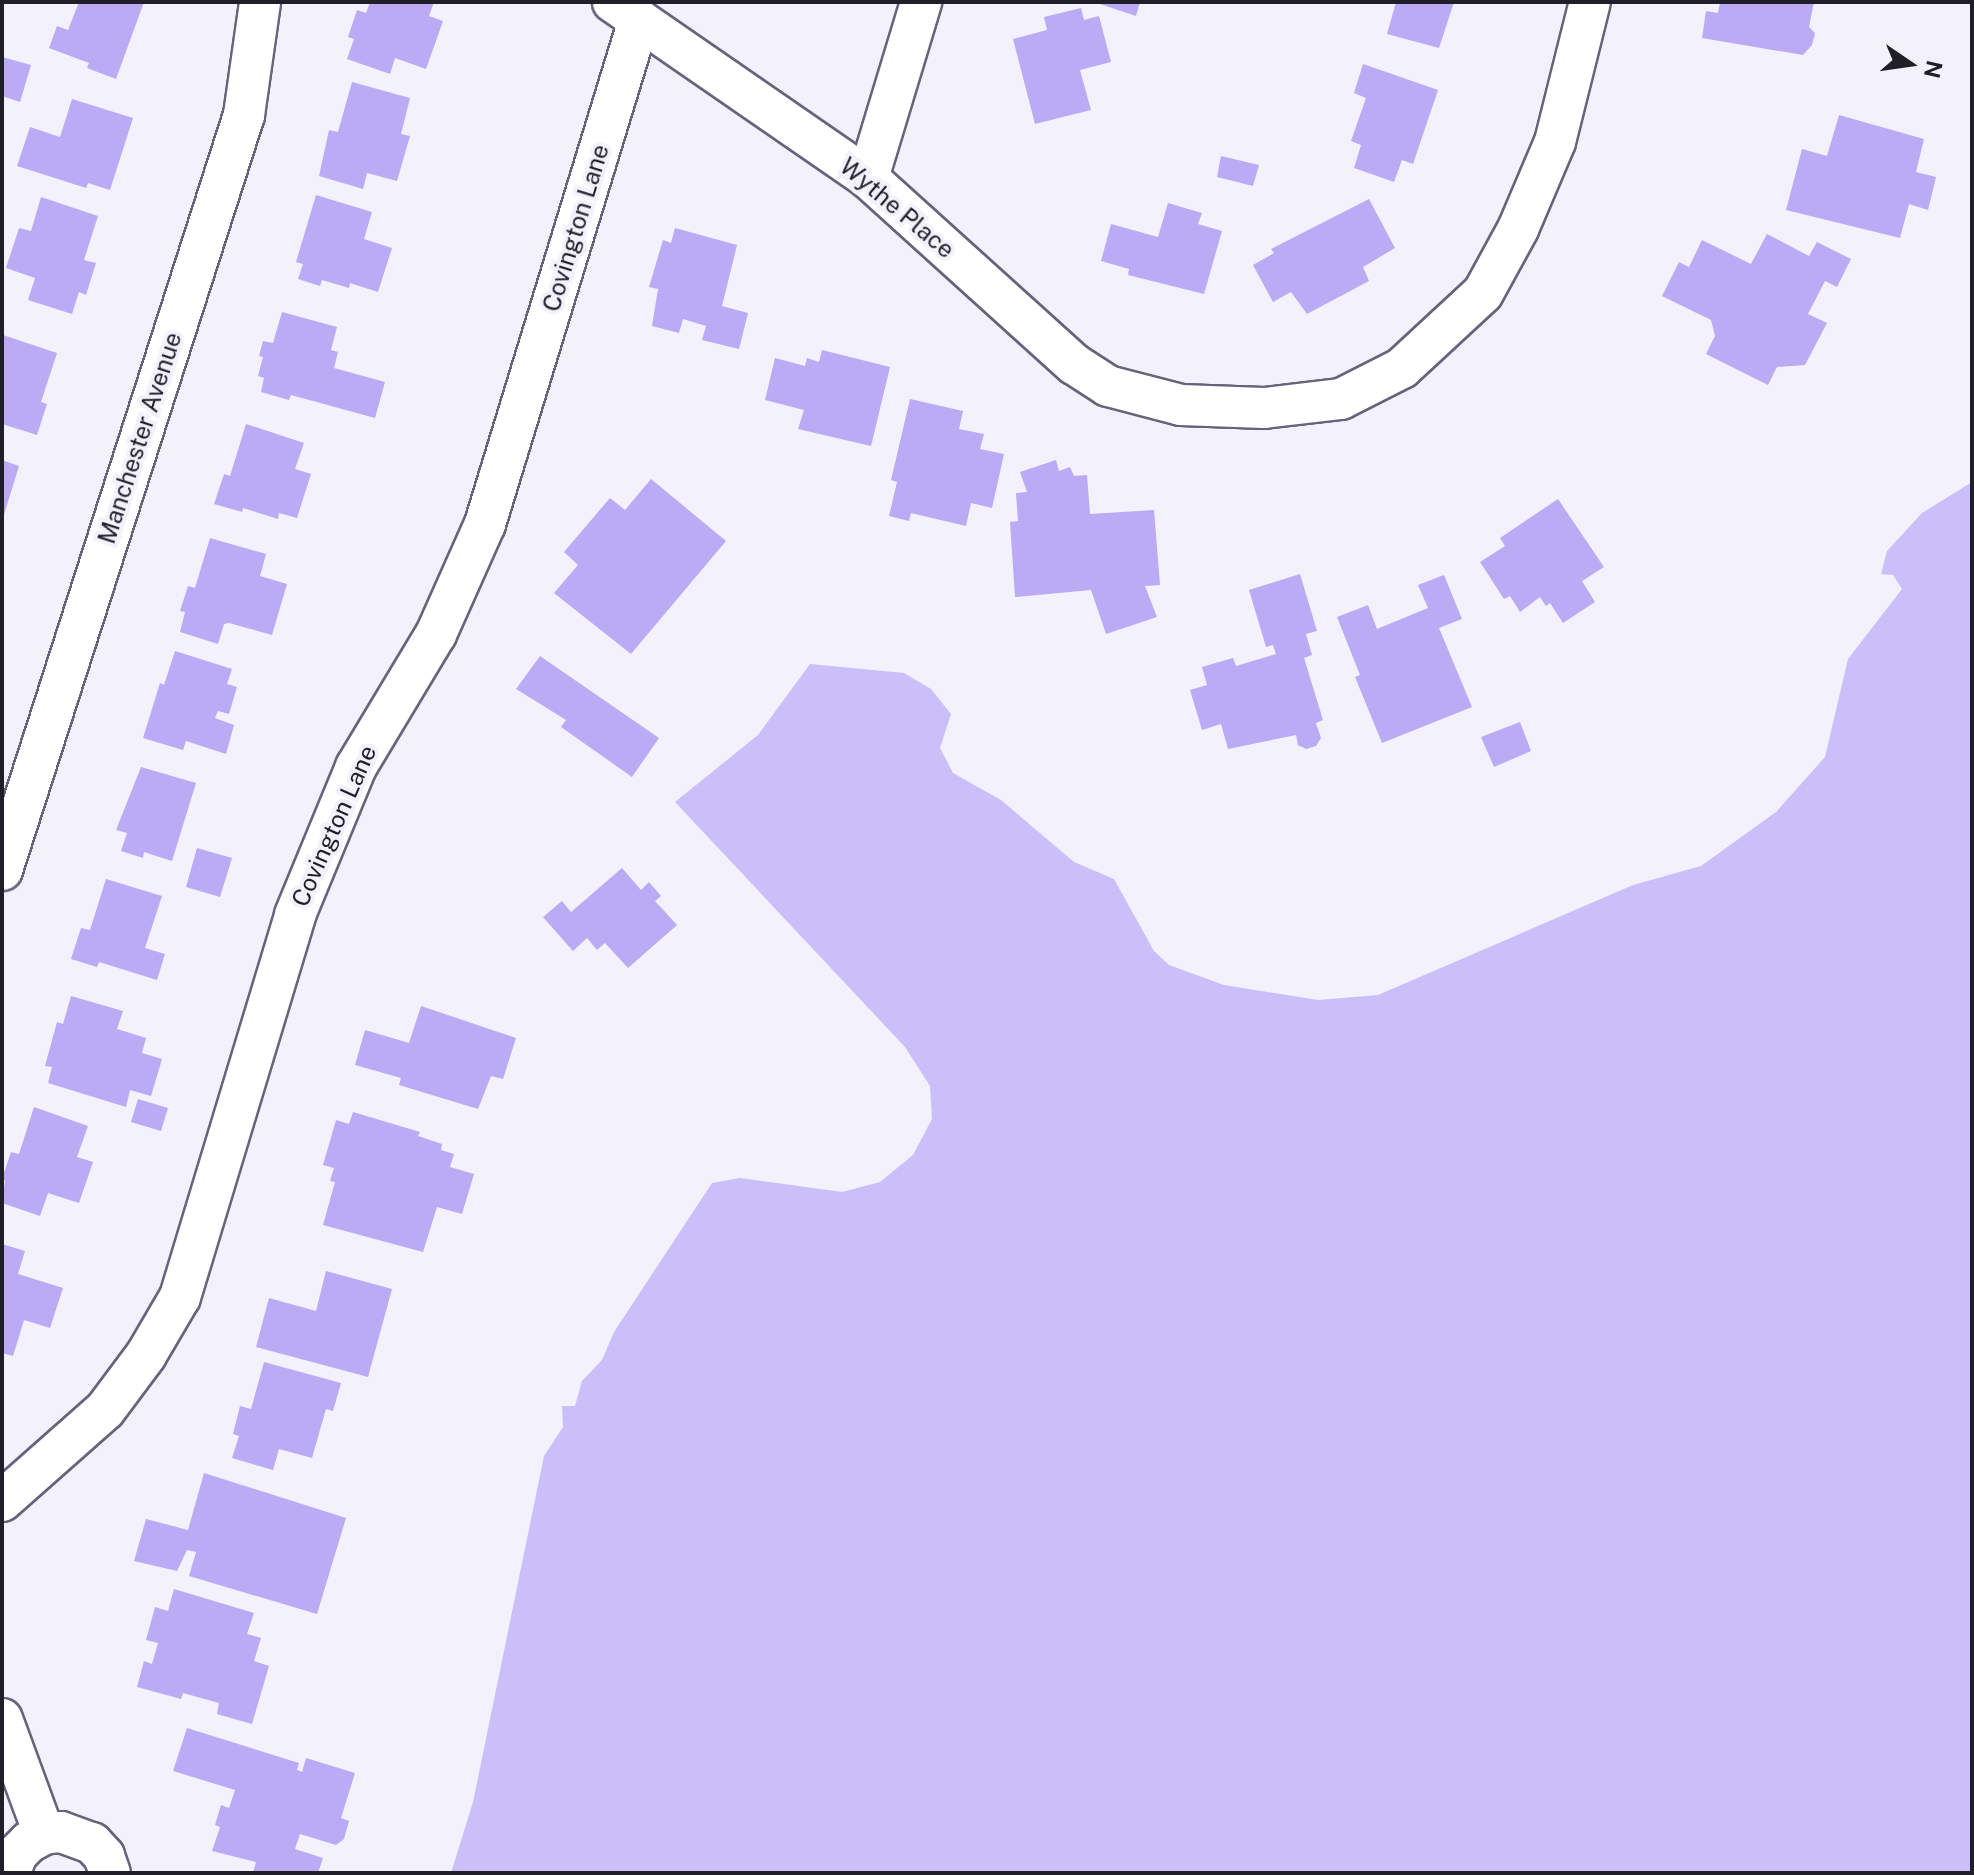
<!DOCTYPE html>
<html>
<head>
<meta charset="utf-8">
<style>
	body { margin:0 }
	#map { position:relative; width:1974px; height:1875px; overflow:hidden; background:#f3f1fc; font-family:"Public Sans",sans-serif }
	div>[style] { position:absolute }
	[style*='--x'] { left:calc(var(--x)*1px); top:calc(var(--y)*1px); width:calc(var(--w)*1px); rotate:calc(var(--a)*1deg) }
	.water>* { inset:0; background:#cabff9 }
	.building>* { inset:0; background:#baabf4 }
	.roads { filter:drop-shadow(2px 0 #67637b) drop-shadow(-2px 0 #67637b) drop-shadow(0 2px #67637b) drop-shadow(0 -2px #67637b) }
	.minor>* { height:40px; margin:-20px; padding:0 20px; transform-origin:20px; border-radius:20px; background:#fff }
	span { translate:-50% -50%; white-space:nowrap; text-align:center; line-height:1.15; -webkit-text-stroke:8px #f3f1fc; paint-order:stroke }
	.street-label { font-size:24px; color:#201f29 }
	.frame { position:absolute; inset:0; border:4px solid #201f29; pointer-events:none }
	.north { position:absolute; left:1870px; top:24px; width:80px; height:80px; -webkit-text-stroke:6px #f3f1fc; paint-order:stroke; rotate:103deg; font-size:22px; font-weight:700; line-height:32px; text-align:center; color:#201f29 }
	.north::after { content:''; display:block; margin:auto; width:28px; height:36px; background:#201f29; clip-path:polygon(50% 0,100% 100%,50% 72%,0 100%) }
</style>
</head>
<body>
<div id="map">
	<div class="water">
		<i style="clip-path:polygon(1972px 482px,1972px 1873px,451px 1873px,473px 1802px,544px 1456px,563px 1427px,562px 1406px,575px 1406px,582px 1381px,602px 1360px,614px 1332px,712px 1183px,740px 1178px,842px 1192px,880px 1182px,913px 1155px,932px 1119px,930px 1086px,905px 1047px,675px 802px,758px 735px,810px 664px,904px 673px,931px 689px,951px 714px,940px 748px,953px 773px,1001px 800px,1074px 862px,1114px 879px,1154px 951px,1169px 965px,1224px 985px,1318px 1000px,1378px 995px,1633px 885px,1701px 866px,1776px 812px,1825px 757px,1848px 659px,1902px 589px,1893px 575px,1881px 574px,1887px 551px,1922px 513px)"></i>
	</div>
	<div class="building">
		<i style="clip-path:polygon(79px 2px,144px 2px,116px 79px,87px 68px,89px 63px,49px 48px,57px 26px,68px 30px)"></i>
		<i style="clip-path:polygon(370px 2px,434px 2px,429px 16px,443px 21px,426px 69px,395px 58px,390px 74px,347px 59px,354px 39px,348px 37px,357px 10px,366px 13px)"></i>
		<i style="clip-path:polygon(1094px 2px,1140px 2px,1136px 16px)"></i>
		<i style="clip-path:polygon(1396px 2px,1454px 2px,1439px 48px,1387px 34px)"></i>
		<i style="clip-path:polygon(1720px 2px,1814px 2px,1809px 27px,1815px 33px,1812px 45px,1803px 55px,1702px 38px,1706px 11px,1718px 13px)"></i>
		<i style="clip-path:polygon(1081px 8px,1084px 20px,1099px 16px,1111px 62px,1080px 70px,1091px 110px,1035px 124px,1013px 39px,1047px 30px,1044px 17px)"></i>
		<i style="clip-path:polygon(2px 57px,31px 65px,20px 102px,2px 96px)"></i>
		<i style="clip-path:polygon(1363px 64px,1438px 90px,1413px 164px,1402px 160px,1394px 182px,1354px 168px,1361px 145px,1351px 141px,1366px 98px,1354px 93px)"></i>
		<i style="clip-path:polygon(352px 82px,410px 98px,401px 134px,410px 136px,397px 181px,367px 173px,363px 189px,319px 176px,329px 130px,338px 132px)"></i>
		<i style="clip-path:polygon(72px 99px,133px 118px,110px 190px,88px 183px,86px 188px,17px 166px,30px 127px,60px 137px)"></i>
		<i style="clip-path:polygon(1839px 115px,1924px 139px,1916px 172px,1936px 177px,1928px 210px,1909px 204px,1900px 238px,1786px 210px,1802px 149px,1827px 156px)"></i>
		<i style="clip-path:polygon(1221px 156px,1259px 165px,1253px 186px,1217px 177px)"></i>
		<i style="clip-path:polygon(316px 195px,372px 212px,364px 239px,392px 248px,378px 292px,350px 283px,349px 288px,322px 280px,320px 286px,298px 279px,303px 264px,296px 262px)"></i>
		<i style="clip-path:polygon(41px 197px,98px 216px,84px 260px,96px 263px,86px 295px,79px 292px,72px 314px,28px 300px,35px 278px,6px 268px,19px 228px,31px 231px)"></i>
		<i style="clip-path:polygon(1369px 199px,1395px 248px,1363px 267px,1369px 281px,1307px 314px,1291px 292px,1273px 302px,1253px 265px,1274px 253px,1271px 249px)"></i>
		<i style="clip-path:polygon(1168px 203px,1202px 213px,1198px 224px,1222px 231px,1204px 294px,1128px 275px,1129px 269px,1101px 261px,1111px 224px,1158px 237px)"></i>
		<i style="clip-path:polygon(675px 228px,737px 245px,722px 306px,748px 313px,739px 349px,702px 340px,706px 326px,683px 319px,679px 333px,652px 326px,658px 289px,649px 287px,663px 240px,671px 243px)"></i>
		<i style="clip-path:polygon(1767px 234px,1809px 256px,1817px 242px,1851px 259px,1837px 287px,1825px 281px,1808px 314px,1827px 323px,1805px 365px,1777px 367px,1768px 385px,1706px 354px,1715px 336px,1711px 320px,1662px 296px,1679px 262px,1689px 267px,1702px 240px,1751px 264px)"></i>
		<i style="clip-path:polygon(282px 312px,337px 327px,331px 350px,338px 352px,334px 368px,385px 382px,375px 418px,291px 395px,289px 400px,261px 392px,264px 378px,258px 376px,263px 357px,259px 356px,263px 341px,273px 343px)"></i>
		<i style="clip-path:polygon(3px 335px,57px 353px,41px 402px,47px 404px,37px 435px,2px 424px)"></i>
		<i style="clip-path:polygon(822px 350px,890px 367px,871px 446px,798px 429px,804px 410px,765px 400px,775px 358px,805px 366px,807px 358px,819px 362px)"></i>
		<i style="clip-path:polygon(910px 399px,963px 411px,959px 429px,984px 434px,980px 449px,1004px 454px,992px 508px,971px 503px,966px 526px,911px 513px,909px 521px,889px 516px,897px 482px,891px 480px)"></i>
		<i style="clip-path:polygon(246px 424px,304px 443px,295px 469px,311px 474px,297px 518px,279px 513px,278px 519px,243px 508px,242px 512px,214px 504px,224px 474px,230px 476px)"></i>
		<i style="clip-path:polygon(2px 460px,19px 466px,3px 518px,2px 518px)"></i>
		<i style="clip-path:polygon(1056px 460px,1059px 471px,1070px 467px,1074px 476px,1087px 475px,1090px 514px,1154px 510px,1160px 585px,1145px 586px,1157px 617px,1106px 634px,1091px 590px,1015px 597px,1010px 522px,1018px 521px,1016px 493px,1027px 492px,1020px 472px)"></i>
		<i style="clip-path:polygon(651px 479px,726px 541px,631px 654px,554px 593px,578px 565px,564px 552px,610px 498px,625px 510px)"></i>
		<i style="clip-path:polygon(1558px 499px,1604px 567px,1582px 581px,1595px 602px,1563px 623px,1550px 603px,1546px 606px,1540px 597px,1520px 612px,1510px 596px,1504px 599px,1480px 562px,1505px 546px,1500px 538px)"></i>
		<i style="clip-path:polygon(210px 538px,266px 554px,260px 576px,287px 584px,272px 635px,229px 623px,224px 624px,218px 644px,180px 632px,185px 612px,180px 611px,188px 586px,195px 588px)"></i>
		<i style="clip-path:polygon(1300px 574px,1317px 631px,1306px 634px,1312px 655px,1304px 658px,1323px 720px,1316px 723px,1321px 738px,1316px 746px,1306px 749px,1298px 745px,1296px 735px,1228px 749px,1221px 724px,1202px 730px,1190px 690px,1207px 685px,1202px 667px,1233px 658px,1236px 666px,1276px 654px,1273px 645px,1266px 647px,1249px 590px)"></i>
		<i style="clip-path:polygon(1444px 575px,1462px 619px,1439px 628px,1472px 707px,1382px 743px,1355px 677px,1360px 675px,1337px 617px,1368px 605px,1377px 629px,1428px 608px,1418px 585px)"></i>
		<i style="clip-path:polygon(175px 651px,232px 669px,227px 684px,237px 687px,229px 714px,218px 711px,215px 718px,234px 725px,226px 754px,186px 741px,183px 750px,143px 738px,160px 683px,164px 685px)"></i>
		<i style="clip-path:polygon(540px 656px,659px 738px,632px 777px,561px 727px,566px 720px,516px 689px)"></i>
		<i style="clip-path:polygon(1520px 722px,1531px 751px,1494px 767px,1481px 737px)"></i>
		<i style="clip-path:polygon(141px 767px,196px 783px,172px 861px,144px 852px,143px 858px,121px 851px,127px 833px,116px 830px)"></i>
		<i style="clip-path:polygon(197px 848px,232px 858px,220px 897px,186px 887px)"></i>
		<i style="clip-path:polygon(622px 868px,641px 890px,649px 882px,661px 896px,655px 901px,677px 925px,628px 968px,605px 943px,597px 950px,587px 938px,573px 951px,543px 917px,562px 901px,571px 912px)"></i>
		<i style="clip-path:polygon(106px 879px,162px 896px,145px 948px,165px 954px,157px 980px,99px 962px,97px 967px,71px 959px,81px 928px,90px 930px)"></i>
		<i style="clip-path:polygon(71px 996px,123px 1011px,117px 1029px,146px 1038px,142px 1053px,162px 1059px,151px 1096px,130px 1090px,126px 1107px,48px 1083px,52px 1067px,45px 1066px,57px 1022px,63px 1024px)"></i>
		<i style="clip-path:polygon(421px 1006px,516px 1038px,503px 1079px,491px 1076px,478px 1109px,399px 1085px,401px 1078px,355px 1065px,365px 1030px,409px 1043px)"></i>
		<i style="clip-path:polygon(138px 1099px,168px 1108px,161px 1131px,131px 1122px)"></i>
		<i style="clip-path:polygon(34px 1107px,88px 1126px,77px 1157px,93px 1162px,79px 1203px,48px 1193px,40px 1216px,2px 1203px,5px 1181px,2px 1179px,11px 1152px,19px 1154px)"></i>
		<i style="clip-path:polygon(353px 1112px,420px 1132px,418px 1136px,442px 1144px,441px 1150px,454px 1154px,450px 1167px,474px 1174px,462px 1214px,437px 1207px,423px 1252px,323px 1225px,335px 1182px,330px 1181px,334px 1168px,323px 1165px,336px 1120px,349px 1124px)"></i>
		<i style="clip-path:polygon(2px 1244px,25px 1251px,18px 1274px,63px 1288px,50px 1328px,24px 1320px,13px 1356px,2px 1353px)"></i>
		<i style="clip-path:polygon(326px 1271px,392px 1289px,368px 1377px,256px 1347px,269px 1298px,316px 1311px)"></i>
		<i style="clip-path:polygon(264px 1362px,341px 1383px,333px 1411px,326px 1409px,312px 1458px,279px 1449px,273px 1470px,232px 1458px,239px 1436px,233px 1434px,240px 1406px,251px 1409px)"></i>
		<i style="clip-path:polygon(204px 1473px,346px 1518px,317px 1614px,189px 1576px,196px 1552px,187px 1550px,177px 1571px,134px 1561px,146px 1519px,188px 1530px)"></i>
		<i style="clip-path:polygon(174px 1589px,254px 1613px,247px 1634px,261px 1638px,254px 1661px,269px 1666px,252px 1724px,217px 1714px,219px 1703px,183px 1693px,181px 1699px,137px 1687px,144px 1661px,152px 1664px,158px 1643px,146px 1640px,155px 1607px,168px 1611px)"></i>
		<i style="clip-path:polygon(187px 1728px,299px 1763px,297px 1770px,302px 1772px,306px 1758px,355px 1773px,341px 1818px,349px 1821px,344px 1839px,336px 1845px,300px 1834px,295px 1849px,323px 1858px,318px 1873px,253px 1873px,256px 1862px,212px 1851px,220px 1827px,215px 1825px,221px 1805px,229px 1808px,235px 1790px,173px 1771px)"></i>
	</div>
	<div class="roads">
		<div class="minor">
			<i style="--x:613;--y:2;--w:310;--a:34.6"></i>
			<i style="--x:868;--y:178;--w:278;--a:42.1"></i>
			<i style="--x:1074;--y:364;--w:40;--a:32.9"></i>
			<i style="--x:1108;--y:386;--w:75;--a:14.6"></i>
			<i style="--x:1181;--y:405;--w:83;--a:2.1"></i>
			<i style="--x:1264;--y:408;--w:78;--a:-6.7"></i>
			<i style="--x:1341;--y:399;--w:68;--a:-26.9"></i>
			<i style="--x:1402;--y:368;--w:110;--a:-42.8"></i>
			<i style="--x:1483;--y:293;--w:73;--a:-61.3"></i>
			<i style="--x:1518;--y:229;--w:95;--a:-67"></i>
			<i style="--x:1555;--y:142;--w:144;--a:-76"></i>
			<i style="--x:868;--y:178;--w:184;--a:-73.2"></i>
			<i style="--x:2;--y:870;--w:793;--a:-72.23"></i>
			<i style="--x:244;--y:115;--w:114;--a:-81.9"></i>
			<i style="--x:2;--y:1501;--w:137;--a:-41.5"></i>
			<i style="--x:105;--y:1410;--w:69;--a:-53.3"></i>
			<i style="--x:146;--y:1355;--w:67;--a:-59.6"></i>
			<i style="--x:180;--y:1297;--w:399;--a:-73.2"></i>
			<i style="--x:295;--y:915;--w:160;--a:-67.6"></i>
			<i style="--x:356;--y:767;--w:155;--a:-59"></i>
			<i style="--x:436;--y:634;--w:120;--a:-66"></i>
			<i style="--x:485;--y:524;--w:527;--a:-73.01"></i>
			<i style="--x:2;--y:1719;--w:122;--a:69.9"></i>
			<i style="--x:10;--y:1873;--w:20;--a:-70"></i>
			<i style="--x:17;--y:1854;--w:17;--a:-45"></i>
			<i style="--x:29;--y:1842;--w:17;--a:-28"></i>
			<i style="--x:44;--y:1834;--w:17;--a:-7"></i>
			<i style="--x:61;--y:1832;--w:33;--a:20"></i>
			<i style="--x:92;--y:1843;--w:18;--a:47"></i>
			<i style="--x:104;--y:1856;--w:18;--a:71"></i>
		</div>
	</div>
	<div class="street-label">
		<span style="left:897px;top:208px;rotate:40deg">Wythe Place</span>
		<span style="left:576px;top:228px;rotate:-73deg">Covington Lane</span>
		<span style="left:140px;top:438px;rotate:-72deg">Manchester Avenue</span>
		<span style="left:334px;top:826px;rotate:-66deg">Covington Lane</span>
	</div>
	<div class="frame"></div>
	<div class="north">N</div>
</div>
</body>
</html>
